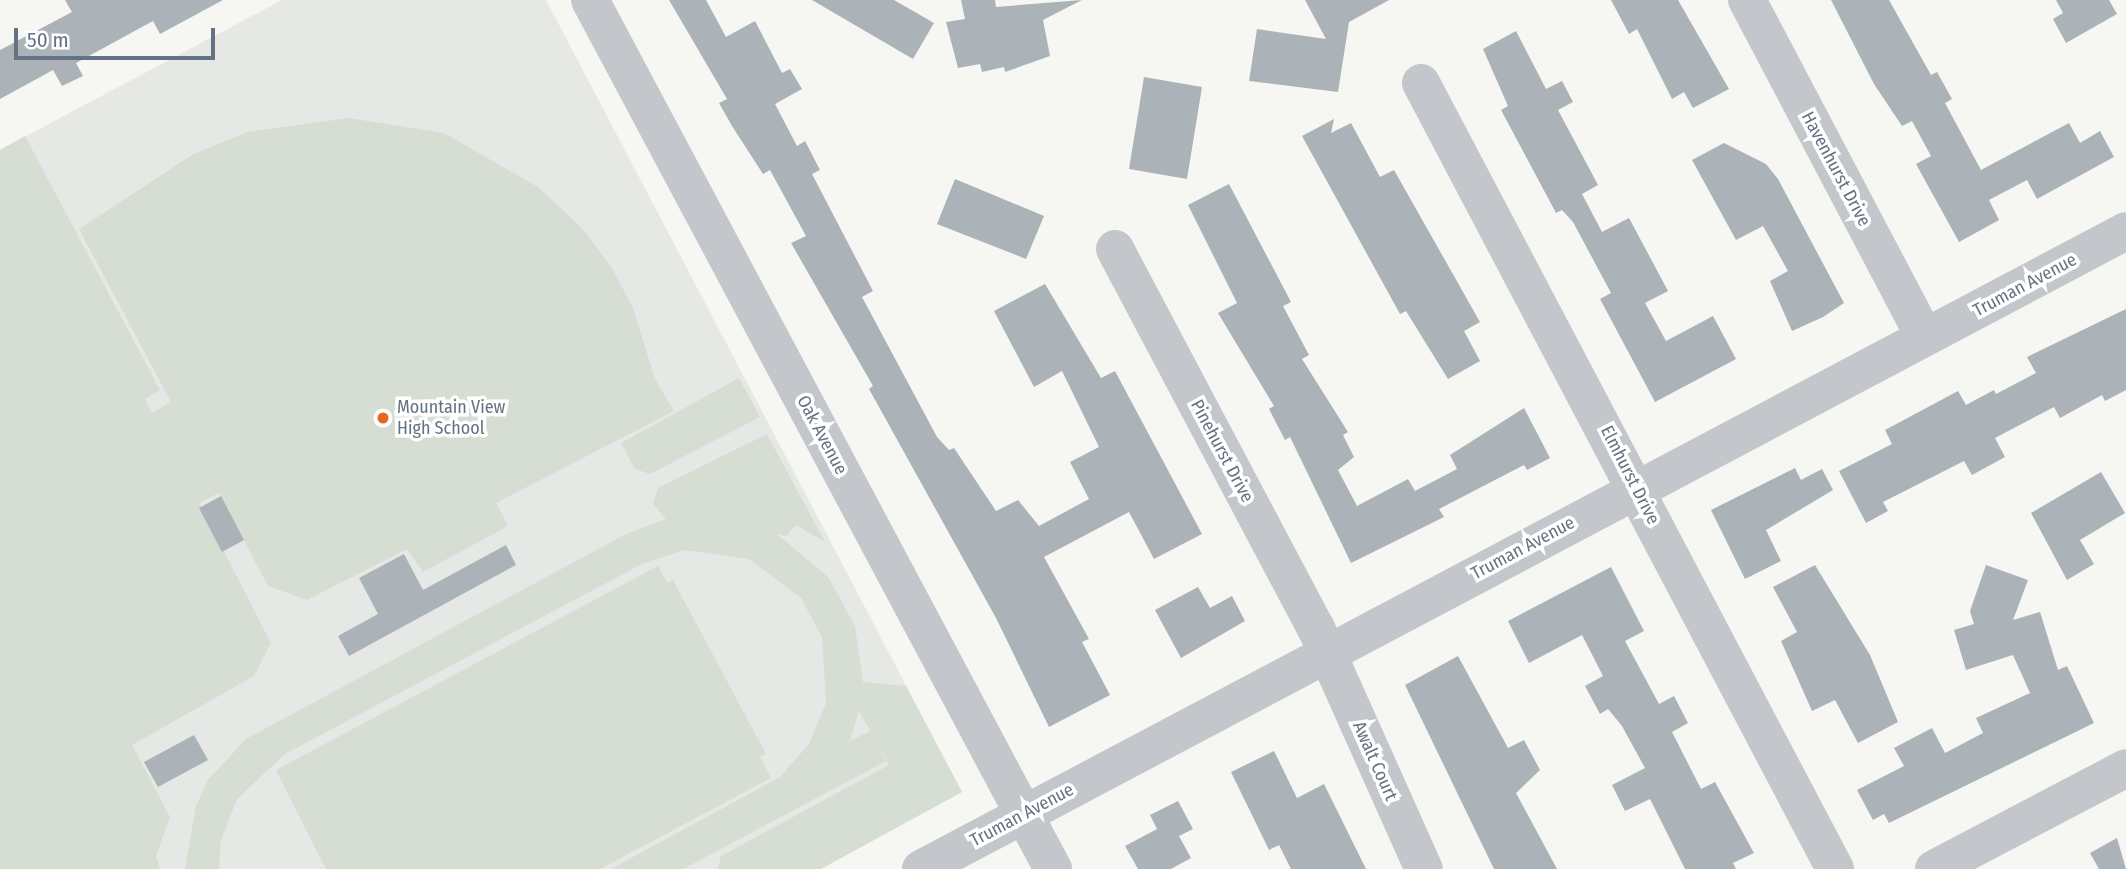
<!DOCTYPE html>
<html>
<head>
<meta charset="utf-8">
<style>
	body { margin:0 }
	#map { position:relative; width:2126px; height:869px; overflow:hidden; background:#f6f6f2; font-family:"Fira Sans Condensed",sans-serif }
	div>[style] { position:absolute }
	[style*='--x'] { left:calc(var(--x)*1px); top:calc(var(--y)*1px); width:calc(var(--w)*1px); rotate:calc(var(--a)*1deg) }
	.built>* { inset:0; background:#e6e8e6 }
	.green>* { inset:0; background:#d6ddd3 }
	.building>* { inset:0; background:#abb3b9 }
	.minor>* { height:38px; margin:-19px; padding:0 19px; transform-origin:19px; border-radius:19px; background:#c3c6ca }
	.dots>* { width:19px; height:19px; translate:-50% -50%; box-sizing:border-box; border:4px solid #fff; border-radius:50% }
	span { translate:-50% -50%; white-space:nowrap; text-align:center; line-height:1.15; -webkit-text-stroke:7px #fff; paint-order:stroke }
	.street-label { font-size:18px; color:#647384 }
	.poi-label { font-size:18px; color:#647384 }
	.left { translate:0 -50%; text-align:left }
	.scale { position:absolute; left:14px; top:28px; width:201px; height:32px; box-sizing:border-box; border:4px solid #647384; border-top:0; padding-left:9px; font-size:21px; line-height:24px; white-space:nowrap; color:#647384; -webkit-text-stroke:5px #fff; paint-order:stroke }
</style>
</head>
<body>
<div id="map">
	<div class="built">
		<i style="clip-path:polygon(282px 0,546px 0,962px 792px,818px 869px,0 869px,0 150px)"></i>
	</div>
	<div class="green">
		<i style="clip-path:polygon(349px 118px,444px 133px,538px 187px,582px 228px,612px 268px,633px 308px,655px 379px,674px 411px,496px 503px,508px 526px,423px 572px,407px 549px,307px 600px,268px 586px,219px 493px,199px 503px,271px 643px,254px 676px,132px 745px,170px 817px,156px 856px,160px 869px,0 869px,0 150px,25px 136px,160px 390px,145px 399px,152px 413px,171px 402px,79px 229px,192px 155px,247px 132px)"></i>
		<i style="clip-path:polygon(739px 378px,760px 417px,650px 474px,635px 469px,621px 443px)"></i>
		<i style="clip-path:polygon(767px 434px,825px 542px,796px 525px,786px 536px,777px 534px,828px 577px,855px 626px,863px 682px,906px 686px,962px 792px,821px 869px,718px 869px,721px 856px,889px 765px,859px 711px,850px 741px,870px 731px,886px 761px,683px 869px,611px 869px,780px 777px,809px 744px,826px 703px,822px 637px,801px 598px,749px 559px,684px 550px,642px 564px,285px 754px,237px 799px,221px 840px,219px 869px,185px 869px,196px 806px,208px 780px,246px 739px,626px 534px,666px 519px,653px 504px,658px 488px)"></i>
		<i style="clip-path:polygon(658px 566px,667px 583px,673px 580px,766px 754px,760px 757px,771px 778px,600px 869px,326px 869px,276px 770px)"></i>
	</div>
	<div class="building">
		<i style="clip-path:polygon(65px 0,223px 0,160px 34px,153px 21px,76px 63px,83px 76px,62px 86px,53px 70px,0 99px,0 50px,72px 12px)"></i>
		<i style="clip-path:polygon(669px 0,706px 0,726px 37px,755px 21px,782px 73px,790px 69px,802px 89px,775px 104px,797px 146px,805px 141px,820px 170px,812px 174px,873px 291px,862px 297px,937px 437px,949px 450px,954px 448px,996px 511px,1018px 500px,1039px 526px,1089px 499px,1070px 462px,1099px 447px,1062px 371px,1034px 387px,994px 311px,1045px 284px,1101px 378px,1115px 371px,1202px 534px,1154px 559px,1129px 512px,1044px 557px,1089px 639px,1082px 642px,1110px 695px,1049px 727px,996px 618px,869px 389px,873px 386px,791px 243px,806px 236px,770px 170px,763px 174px,732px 126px,719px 103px,727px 99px)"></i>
		<i style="clip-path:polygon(812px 0,894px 0,934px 23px,913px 59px)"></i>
		<i style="clip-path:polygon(961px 0,995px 0,996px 7px,1082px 0,1043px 20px,1050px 56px,1005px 72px,1004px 67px,982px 72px,980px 64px,958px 68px,946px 22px,965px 19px)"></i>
		<i style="clip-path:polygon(1305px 0,1389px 0,1349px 22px,1338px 92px,1249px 81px,1257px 29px,1326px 39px)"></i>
		<i style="clip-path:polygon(1611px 0,1678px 0,1729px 89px,1693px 108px,1684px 92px,1672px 99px,1637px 29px,1629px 34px)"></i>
		<i style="clip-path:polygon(1831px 0,1889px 0,1931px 75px,1937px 72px,1952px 99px,1945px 103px,1981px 170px,2069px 123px,2080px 143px,2100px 131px,2114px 157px,2037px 199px,2027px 180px,1989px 200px,1999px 220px,1959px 242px,1916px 164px,1931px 156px,1912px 121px,1902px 126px,1874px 84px)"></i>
		<i style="clip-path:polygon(2056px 0,2109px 0,2117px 14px,2066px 43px,2053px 19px,2063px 13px)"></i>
		<i style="clip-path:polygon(1516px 31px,1546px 89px,1562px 81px,1573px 102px,1558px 110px,1598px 185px,1582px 194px,1602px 232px,1629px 218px,1668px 291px,1645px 303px,1666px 341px,1713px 316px,1736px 359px,1655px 402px,1600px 299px,1611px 293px,1573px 222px,1562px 210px,1556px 213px,1501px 110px,1508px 106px,1483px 49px)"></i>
		<i style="clip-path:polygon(1144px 77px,1202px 87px,1187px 179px,1129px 169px)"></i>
		<i style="clip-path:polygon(1334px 119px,1331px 133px,1351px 123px,1380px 177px,1394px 170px,1480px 322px,1464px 331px,1480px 361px,1448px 379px,1406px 311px,1400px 314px,1302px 136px)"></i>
		<i style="clip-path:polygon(1724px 143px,1766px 164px,1778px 179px,1844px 303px,1823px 317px,1792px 331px,1770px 281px,1788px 271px,1763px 226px,1736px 240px,1692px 160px)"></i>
		<i style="clip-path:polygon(955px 179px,1044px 216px,1026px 259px,937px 224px)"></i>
		<i style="clip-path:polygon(1229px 184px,1291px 302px,1283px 306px,1309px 355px,1302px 359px,1348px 432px,1343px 435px,1354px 457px,1338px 470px,1357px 506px,1408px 479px,1415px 491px,1457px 469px,1450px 455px,1524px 408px,1550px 458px,1527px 470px,1524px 465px,1439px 509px,1444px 517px,1351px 563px,1290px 437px,1285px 440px,1269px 409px,1274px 406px,1218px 313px,1237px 303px,1188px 205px)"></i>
		<i style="clip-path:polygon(2126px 309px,2126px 390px,2105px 401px,2102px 395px,2060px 418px,2054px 407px,1995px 438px,2005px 457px,1972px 475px,1964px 461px,1883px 502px,1888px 511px,1866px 523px,1839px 471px,1892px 444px,1885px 430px,1958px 391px,1966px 405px,1994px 390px,1996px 394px,2036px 373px,2027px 357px)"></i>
		<i style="clip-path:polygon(1795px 468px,1801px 480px,1822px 469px,1833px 490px,1766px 530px,1781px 561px,1745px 579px,1711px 510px)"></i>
		<i style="clip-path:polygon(2101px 472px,2125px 513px,2080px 540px,2094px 564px,2067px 580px,2031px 513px)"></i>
		<i style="clip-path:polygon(221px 496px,244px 540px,222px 552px,199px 508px)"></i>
		<i style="clip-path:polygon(506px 545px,516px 565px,349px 656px,338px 636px,378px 614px,359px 578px,404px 554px,423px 590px)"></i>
		<i style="clip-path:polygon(1815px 565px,1870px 655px,1898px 722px,1858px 743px,1835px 700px,1812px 711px,1781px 641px,1797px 632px,1773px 587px)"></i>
		<i style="clip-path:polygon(1986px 565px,2028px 580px,2013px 620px,2040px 612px,2058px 670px,2067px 666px,2094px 723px,1889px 823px,1884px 814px,1873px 820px,1857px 790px,1904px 766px,1894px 748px,1932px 728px,1945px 753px,1983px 733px,1976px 718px,2030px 693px,2013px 655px,1966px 670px,1954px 630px,1974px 624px,1970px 611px)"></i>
		<i style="clip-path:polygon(1611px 567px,1644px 631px,1625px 641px,1659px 704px,1674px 696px,1688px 723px,1672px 732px,1701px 789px,1715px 782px,1754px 853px,1733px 863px,1736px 869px,1685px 869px,1650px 799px,1625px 811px,1612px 785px,1645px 768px,1622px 726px,1608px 709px,1600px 714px,1585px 686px,1603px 676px,1582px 635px,1529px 663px,1508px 621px)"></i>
		<i style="clip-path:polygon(1198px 587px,1210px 608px,1232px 596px,1245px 621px,1181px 658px,1155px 610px)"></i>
		<i style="clip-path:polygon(1458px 656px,1508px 748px,1524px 740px,1540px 770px,1516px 793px,1557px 869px,1494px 869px,1405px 685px)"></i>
		<i style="clip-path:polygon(194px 735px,208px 760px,158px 787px,144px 762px)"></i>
		<i style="clip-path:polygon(1274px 751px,1297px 798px,1324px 784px,1366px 869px,1291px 869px,1279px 845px,1269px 850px,1231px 772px)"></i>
		<i style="clip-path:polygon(1178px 801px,1193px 829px,1179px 836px,1191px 858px,1171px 869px,1138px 869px,1125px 846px,1157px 829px,1150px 815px)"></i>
		<i style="clip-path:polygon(2117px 838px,2126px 869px,2099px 869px,2090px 853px)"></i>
	</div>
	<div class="minor">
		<i style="--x:590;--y:0;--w:985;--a:61.95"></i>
		<i style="--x:1747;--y:0;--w:381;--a:62.2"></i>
		<i style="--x:1421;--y:83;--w:888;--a:62.22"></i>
		<i style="--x:1115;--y:249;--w:429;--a:62.1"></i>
		<i style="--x:1316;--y:628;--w:264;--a:65.9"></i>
		<i style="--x:921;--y:869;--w:1363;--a:-27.9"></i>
		<i style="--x:1934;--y:869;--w:217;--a:-27.7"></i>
	</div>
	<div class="dots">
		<i style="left:383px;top:418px;background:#e66523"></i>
	</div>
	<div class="street-label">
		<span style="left:1836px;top:169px;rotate:62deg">Havenhurst Drive</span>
		<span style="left:2025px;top:285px;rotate:-28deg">Truman Avenue</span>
		<span style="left:822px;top:435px;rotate:62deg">Oak Avenue</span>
		<span style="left:1222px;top:451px;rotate:62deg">Pinehurst Drive</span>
		<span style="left:1630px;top:475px;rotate:63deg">Elmhurst Drive</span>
		<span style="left:1523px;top:548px;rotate:-28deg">Truman Avenue</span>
		<span style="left:1375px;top:761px;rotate:66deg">Awalt Court</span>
		<span style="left:1022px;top:815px;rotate:-28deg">Truman Avenue</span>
	</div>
	<div class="poi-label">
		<span class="left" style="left:397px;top:418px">Mountain View<br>High School</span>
	</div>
	<div class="scale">50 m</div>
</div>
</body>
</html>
